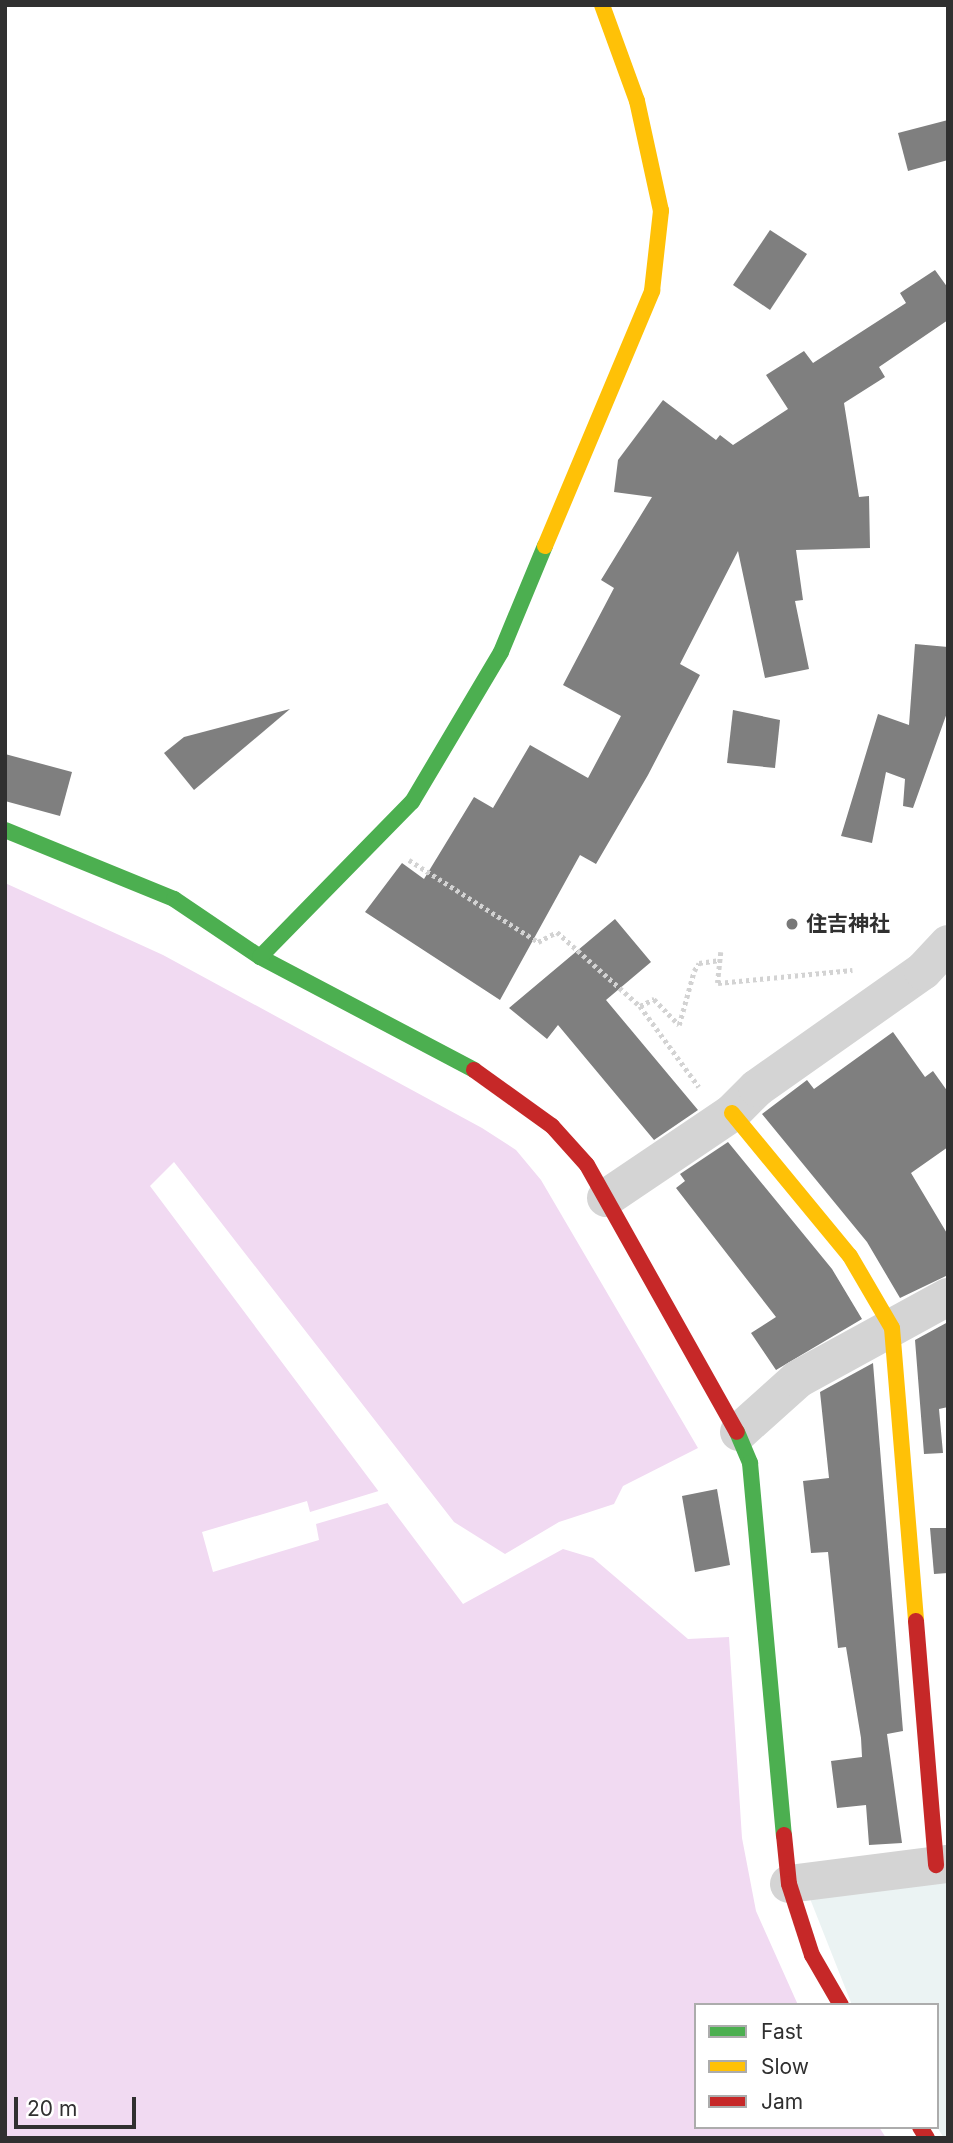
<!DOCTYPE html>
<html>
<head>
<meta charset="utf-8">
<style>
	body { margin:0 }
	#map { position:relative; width:953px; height:2143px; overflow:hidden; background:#fff; font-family:Inter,"Noto Sans JP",sans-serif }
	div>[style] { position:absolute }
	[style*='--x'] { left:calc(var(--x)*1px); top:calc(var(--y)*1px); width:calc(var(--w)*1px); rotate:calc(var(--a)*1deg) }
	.green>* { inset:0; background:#ebf3f3 }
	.water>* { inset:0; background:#f1daf2 }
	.pier>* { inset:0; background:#fff }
	.building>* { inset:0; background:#7f7f7f }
	.path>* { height:4.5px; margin-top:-2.25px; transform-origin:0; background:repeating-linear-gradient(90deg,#d3d3d3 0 3.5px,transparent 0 7px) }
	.street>* { height:38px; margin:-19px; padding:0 19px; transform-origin:19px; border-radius:19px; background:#d4d4d4 }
	.fast>* { height:16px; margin:-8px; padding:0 8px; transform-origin:8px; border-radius:8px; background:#4caf50 }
	.slow>* { height:16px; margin:-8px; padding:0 8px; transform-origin:8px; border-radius:8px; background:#ffc107 }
	.jam>* { height:16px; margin:-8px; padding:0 8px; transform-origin:8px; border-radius:8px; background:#c62828 }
	.dots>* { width:19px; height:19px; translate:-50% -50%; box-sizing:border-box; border:4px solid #fff; border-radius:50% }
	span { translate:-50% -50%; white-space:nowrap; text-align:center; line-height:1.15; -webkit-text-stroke:7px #fff; paint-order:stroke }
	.poi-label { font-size:21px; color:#303030; font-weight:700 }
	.left { translate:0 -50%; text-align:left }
	.frame { position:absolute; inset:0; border:7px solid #303030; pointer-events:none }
	.legend { position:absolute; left:694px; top:2003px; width:245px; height:126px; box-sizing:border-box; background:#fff; border:2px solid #acacac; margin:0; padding:9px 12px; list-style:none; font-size:21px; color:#303030 }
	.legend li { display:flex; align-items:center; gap:14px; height:35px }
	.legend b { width:35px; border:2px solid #acacac }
	.scale { position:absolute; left:14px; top:2097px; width:122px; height:32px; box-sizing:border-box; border:4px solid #303030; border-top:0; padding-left:9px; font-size:21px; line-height:24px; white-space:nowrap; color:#303030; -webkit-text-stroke:5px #fff; paint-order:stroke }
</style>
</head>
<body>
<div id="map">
	<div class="green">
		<i style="clip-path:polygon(948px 1872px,948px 2138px,944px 2138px,937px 2127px,937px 2005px,852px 2005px,805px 1886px)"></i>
	</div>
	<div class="water">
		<i style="clip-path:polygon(5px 883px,163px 955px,482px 1128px,516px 1150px,541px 1180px,698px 1448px,623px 1486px,614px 1504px,559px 1522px,505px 1554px,454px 1522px,174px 1162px,150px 1186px,463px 1604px,563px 1549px,593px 1558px,688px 1639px,729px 1637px,742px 1838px,756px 1911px,798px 2005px,696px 2005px,696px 2127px,879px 2127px,886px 2138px,5px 2138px)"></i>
	</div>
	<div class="pier">
		<i style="clip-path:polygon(382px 1490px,391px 1502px,316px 1524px,319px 1540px,213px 1572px,202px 1532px,307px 1501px,310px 1512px)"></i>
	</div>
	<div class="building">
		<i style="clip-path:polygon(948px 120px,948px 160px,908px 171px,898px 133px)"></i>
		<i style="clip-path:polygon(770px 230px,807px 254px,770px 310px,733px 285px)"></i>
		<i style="clip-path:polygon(935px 270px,948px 288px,948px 320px,879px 367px,885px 377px,844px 403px,859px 497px,869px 496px,870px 548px,796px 550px,803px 600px,795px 601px,809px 669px,765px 678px,738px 551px,680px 664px,700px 675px,648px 775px,596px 864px,580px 855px,500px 1000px,365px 912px,402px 863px,424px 879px,474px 797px,493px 808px,530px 745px,588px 778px,621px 716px,563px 685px,614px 588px,601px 580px,652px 497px,614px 492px,618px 460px,663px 400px,716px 440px,720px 435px,733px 445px,788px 409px,766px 375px,804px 351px,813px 363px,906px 303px,900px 293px)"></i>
		<i style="clip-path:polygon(915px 644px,948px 647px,948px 710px,913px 808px,903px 806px,905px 779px,886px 772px,872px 843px,841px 836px,878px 714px,909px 725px)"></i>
		<i style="clip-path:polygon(290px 709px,194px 790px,164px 753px,184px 737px)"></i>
		<i style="clip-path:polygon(733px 710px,780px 720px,775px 768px,727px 763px)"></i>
		<i style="clip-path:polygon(5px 754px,72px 772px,60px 816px,5px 801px)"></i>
		<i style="clip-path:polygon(615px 919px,651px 962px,606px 1000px,698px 1110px,654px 1140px,558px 1025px,547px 1039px,509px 1008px)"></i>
		<i style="clip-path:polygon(893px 1032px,925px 1077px,933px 1071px,948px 1092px,948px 1147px,911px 1173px,948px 1235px,948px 1275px,900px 1298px,867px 1242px,762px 1114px,807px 1080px,814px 1089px)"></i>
		<i style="clip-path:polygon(728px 1142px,832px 1269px,862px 1319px,776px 1370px,751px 1333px,776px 1317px,676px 1188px,685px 1181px,680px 1174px)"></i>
		<i style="clip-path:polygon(948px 1322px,948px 1407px,939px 1409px,943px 1453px,924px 1454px,915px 1340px)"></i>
		<i style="clip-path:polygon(873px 1363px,903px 1731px,887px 1734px,902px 1843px,869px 1845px,866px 1805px,837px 1808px,831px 1761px,862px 1757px,861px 1738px,846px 1647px,838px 1648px,828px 1552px,811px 1553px,803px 1481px,829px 1478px,820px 1392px)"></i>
		<i style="clip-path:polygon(717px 1489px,730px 1565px,695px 1572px,682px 1496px)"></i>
		<i style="clip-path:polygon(930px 1528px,948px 1528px,948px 1573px,934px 1574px)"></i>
	</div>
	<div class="path">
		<i style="--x:409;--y:860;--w:153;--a:32.4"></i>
		<i style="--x:538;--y:942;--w:21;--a:-28"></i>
		<i style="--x:557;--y:932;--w:111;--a:41.7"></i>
		<i style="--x:640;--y:1006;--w:100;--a:53.9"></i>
		<i style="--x:721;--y:952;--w:31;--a:96"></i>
		<i style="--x:718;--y:983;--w:135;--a:-5.5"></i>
		<i style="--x:640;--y:1006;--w:16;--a:-27"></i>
		<i style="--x:654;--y:999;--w:36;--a:46"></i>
		<i style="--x:679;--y:1025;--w:56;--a:-74.5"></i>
		<i style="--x:694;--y:971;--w:9;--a:-58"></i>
		<i style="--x:699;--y:963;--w:21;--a:-8"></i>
	</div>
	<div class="street">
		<i style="--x:606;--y:1198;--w:152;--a:-34"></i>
		<i style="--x:732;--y:1113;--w:35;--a:-45"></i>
		<i style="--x:757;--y:1088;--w:203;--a:-35.2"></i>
		<i style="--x:923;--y:971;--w:37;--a:-47"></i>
		<i style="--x:739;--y:1432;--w:79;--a:-41.9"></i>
		<i style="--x:798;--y:1379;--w:171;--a:-28.7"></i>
		<i style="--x:789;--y:1884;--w:160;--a:-7.2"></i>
	</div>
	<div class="fast">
		<i style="--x:5;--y:830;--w:183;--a:22.2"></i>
		<i style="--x:174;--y:899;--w:104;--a:34"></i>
		<i style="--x:260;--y:957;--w:242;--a:27.8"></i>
		<i style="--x:260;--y:957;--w:217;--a:-45.6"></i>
		<i style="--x:412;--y:802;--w:174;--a:-59.3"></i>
		<i style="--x:501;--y:652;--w:115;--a:-67.5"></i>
		<i style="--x:737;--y:1432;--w:34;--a:67"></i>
		<i style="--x:750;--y:1463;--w:374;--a:84.8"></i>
	</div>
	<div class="slow">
		<i style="--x:545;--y:546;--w:277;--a:-67.2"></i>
		<i style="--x:652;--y:291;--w:81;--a:-83.6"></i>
		<i style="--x:661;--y:211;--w:113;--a:-102.3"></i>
		<i style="--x:637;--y:101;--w:102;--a:-110"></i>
		<i style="--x:732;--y:1113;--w:185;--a:50.5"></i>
		<i style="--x:850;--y:1256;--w:83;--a:59.7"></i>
		<i style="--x:892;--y:1328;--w:294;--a:85.3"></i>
	</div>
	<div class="jam">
		<i style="--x:474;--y:1070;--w:96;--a:35.7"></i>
		<i style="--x:552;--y:1126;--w:52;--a:48.1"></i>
		<i style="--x:587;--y:1165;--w:306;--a:60.7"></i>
		<i style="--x:916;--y:1621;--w:245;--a:85.3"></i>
		<i style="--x:784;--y:1835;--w:49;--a:84.2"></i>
		<i style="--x:789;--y:1884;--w:75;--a:72.1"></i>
		<i style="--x:812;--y:1955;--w:58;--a:59.9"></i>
		<i style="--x:920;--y:2127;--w:13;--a:58"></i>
	</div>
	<div class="dots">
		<i style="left:792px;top:924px;background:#787878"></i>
	</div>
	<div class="poi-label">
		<span class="left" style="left:806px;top:924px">住吉神社</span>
	</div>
	<div class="frame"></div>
	<ul class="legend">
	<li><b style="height:9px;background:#4caf50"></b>Fast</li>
	<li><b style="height:9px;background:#ffc107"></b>Slow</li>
	<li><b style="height:9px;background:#c62828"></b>Jam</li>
	</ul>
	<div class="scale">20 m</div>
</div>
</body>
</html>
